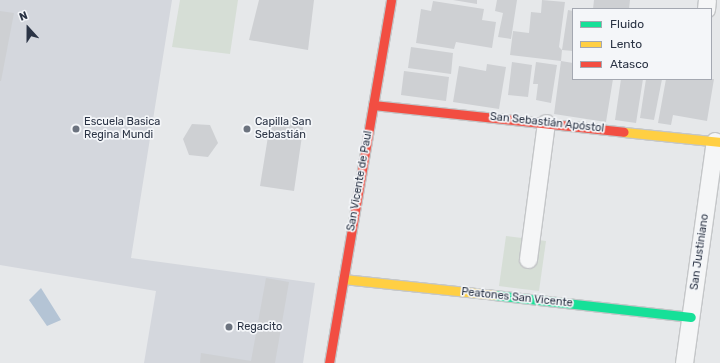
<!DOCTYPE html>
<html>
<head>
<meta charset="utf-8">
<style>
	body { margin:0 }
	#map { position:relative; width:720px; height:363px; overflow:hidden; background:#e6e8ea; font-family:Rubik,sans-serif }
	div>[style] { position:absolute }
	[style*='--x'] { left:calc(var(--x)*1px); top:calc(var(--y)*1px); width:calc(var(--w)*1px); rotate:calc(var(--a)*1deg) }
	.built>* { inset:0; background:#d4d7dd }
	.green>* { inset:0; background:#d6ded6 }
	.water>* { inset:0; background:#b4c4d5 }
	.building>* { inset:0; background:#ced0d3 }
	.roads { filter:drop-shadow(1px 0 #c4c6c8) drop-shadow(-1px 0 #c4c6c8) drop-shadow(0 1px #c4c6c8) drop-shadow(0 -1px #c4c6c8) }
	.street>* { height:17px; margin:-8.5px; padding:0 8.5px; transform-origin:8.5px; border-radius:8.5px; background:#f5f6f7 }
	.fast>* { height:9px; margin:-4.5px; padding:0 4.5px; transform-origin:4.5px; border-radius:4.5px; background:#16e098 }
	.slow>* { height:9px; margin:-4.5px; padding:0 4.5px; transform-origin:4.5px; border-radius:4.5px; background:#ffcf43 }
	.jam>* { height:9px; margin:-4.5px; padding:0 4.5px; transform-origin:4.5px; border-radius:4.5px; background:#f24e42 }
	.dots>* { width:11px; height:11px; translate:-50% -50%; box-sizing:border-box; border:2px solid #f4f6f9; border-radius:50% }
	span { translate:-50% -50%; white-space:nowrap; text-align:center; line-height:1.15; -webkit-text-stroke:3.5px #f4f6f9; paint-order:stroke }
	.poi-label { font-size:11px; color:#2b3445 }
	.left { translate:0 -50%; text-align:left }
	.street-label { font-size:11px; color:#2b3445 }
	.legend { position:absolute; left:572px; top:8px; width:140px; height:72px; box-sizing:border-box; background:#f4f6f9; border:1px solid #a4a8b1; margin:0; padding:5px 7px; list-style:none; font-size:12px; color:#2b3445 }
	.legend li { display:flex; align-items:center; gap:8px; height:20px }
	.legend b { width:20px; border:1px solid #a4a8b1 }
	.north { position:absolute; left:8px; top:8px; width:40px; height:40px; -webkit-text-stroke:3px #f4f6f9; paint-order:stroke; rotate:339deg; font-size:11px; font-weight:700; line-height:16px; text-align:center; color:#2b3445 }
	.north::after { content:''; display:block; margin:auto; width:14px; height:18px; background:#2b3445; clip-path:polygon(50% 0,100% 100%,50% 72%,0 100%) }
</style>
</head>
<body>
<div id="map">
	<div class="built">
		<i style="clip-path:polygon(0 0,172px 0,131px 258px,315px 283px,303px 363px,144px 363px,156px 291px,0 265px)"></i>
	</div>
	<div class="green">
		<i style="clip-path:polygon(180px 0,238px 0,230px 54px,172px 47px)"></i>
		<i style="clip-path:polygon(506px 236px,546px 241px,539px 291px,499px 286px)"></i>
	</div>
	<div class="water">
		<i style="clip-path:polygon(41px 288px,61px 320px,47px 326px,29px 300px)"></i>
	</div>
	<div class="building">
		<i style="clip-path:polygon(259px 0,314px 0,308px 50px,249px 40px)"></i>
		<i style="clip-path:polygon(453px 0,477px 0,477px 4px)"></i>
		<i style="clip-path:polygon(497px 0,517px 0,511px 39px,498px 37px,503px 13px,495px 11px)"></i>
		<i style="clip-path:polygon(542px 0,565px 2px,559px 47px,562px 50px,561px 61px,573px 63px,573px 79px,613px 79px,606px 122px,554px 114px,561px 61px,510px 55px,513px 31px,529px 33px,531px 12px,541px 13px)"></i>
		<i style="clip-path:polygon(594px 0,630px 0,629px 9px,593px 9px)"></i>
		<i style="clip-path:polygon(433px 1px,484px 9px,482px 20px,496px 22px,492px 48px,456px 42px,454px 49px,416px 43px,421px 9px,431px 11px)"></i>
		<i style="clip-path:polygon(568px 10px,573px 11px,573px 51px,562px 50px)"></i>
		<i style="clip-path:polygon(0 11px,14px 13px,1px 81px,0 81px)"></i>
		<i style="clip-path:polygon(411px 47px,453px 53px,451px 74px,408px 68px)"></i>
		<i style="clip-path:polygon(512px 62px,532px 65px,528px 97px,508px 95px)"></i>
		<i style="clip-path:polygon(536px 62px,557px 65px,551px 103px,536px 100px,538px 84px,533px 84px)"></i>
		<i style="clip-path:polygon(487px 64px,506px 67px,499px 109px,453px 102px,459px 66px,486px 71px)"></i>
		<i style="clip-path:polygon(404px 71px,449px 77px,446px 101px,401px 95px)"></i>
		<i style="clip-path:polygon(621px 79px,643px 79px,636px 123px,615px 120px)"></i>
		<i style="clip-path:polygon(646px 79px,662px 79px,654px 120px,640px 118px)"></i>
		<i style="clip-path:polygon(666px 79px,714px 79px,707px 121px,673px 115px,671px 125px,658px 123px)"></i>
		<i style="clip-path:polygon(271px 118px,304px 122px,294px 191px,260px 186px)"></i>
		<i style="clip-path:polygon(192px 124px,210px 125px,218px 143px,208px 157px,189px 155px,183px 139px)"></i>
		<i style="clip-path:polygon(266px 278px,289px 282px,275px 363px,200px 363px,201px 353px,251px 361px)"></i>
	</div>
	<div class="roads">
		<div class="street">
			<i style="--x:706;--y:9;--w:9;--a:-84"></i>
			<i style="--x:528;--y:259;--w:137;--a:-82.5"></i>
			<i style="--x:684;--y:363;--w:224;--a:-82.1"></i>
		</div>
		<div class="fast">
			<i style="--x:494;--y:295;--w:198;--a:6.4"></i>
		</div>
		<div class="slow">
			<i style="--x:624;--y:132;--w:97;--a:5.9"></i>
			<i style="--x:343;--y:279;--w:152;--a:6"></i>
		</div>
		<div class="jam">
			<i style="--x:373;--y:105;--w:252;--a:6.1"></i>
			<i style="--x:329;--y:363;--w:368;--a:-80.3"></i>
		</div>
	</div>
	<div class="dots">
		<i style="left:76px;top:129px;background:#6c737f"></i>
		<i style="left:247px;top:129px;background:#6c737f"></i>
		<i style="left:229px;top:327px;background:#6c737f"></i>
	</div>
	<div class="poi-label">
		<span class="left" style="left:84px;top:129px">Escuela Basica<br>Regina Mundi</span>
		<span class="left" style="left:255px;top:129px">Capilla San<br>Sebastián</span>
		<span class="left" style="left:237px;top:327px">Regacito</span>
	</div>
	<div class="street-label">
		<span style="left:547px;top:123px;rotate:6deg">San Sebastián Apóstol</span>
		<span style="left:360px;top:181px;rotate:-80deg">San Vicente de Paul</span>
		<span style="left:700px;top:252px;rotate:-82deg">San Justiniano</span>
		<span style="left:517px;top:298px;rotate:6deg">Peatones San Vicente</span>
	</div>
	<ul class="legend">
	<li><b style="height:5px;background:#16e098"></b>Fluido</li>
	<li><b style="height:5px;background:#ffcf43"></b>Lento</li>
	<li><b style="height:5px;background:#f24e42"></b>Atasco</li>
	</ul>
	<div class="north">N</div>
</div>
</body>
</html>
